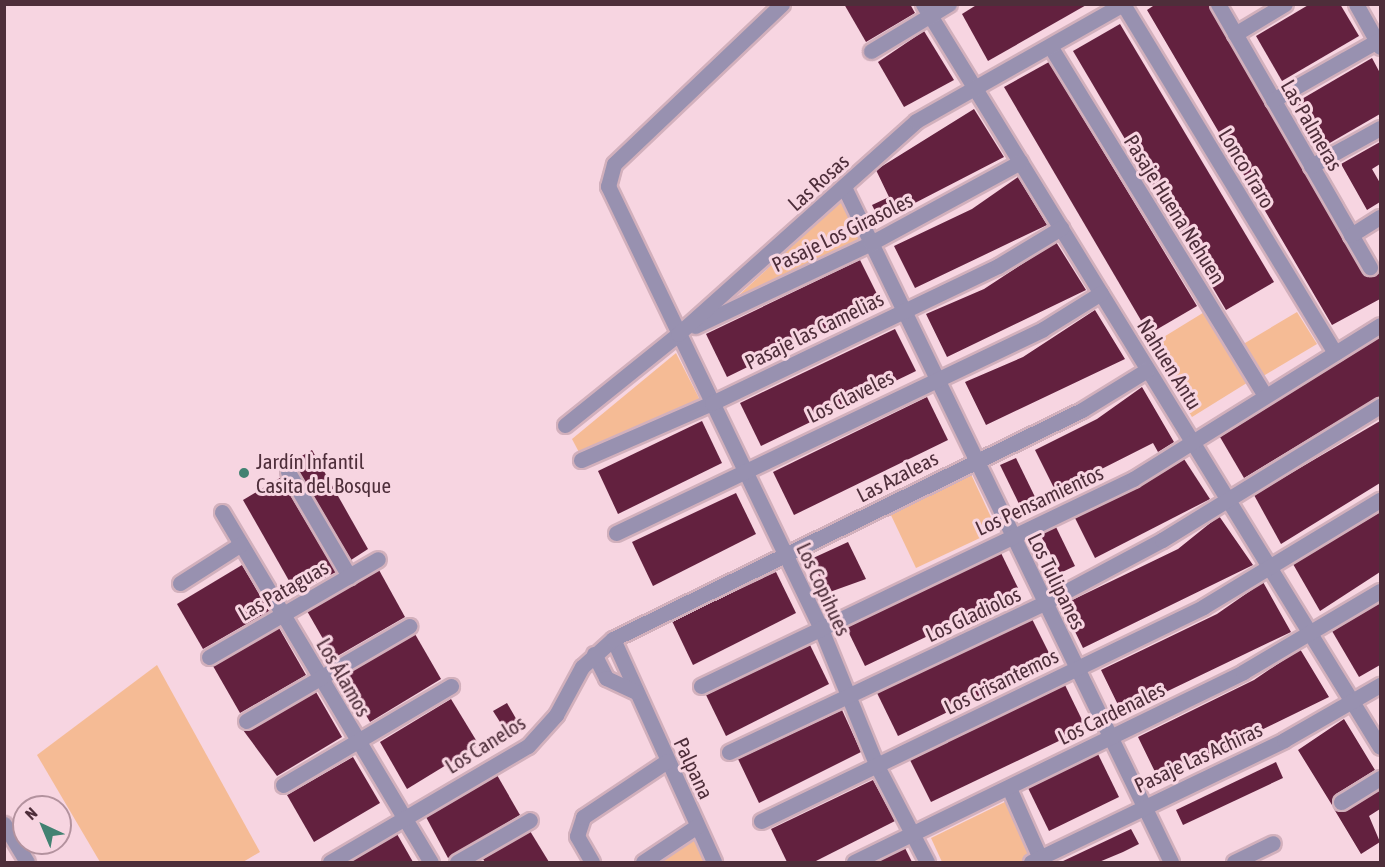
<!DOCTYPE html>
<html>
<head>
<meta charset="utf-8">
<style>
	body { margin:0 }
	#map { position:relative; width:1385px; height:867px; overflow:hidden; background:#f7d5e1; font-family:"Asap Condensed",sans-serif }
	div>[style] { position:absolute }
	[style*='--x'] { left:calc(var(--x)*1px); top:calc(var(--y)*1px); width:calc(var(--w)*1px); rotate:calc(var(--a)*1deg) }
	.green>* { inset:0; background:#f5bb95 }
	.building>* { inset:0; background:#63213f }
	.roads { filter:drop-shadow(2px 0 #d2b0bc) drop-shadow(-2px 0 #d2b0bc) drop-shadow(0 2px #d2b0bc) drop-shadow(0 -2px #d2b0bc) }
	.minor>* { height:15px; margin:-7.5px; padding:0 7.5px; transform-origin:7.5px; border-radius:7.5px; background:#9891b0 }
	.dots>* { width:16px; height:16px; translate:-50% -50%; box-sizing:border-box; border:3px solid #f7d5e1; border-radius:50% }
	span { translate:-50% -50%; white-space:nowrap; text-align:center; line-height:1.15; -webkit-text-stroke:6px #f7d5e1; paint-order:stroke }
	.street-label { font-size:21px; color:#4e2e3a }
	.poi-label { font-size:21px; color:#4e2e3a }
	.left { translate:0 -50%; text-align:left }
	.frame { position:absolute; inset:0; border:6px solid #4e2e3a; pointer-events:none }
	.north { position:absolute; left:12px; top:795px; width:60px; height:60px; box-sizing:border-box; background:#f7d5e1; border:2px solid #b3929e; border-radius:50%; rotate:316deg; font-size:16px; font-weight:700; line-height:24px; text-align:center; color:#4e2e3a }
	.north::after { content:''; display:block; margin:auto; width:21px; height:27px; background:#428272; clip-path:polygon(50% 0,100% 100%,50% 72%,0 100%) }
</style>
</head>
<body>
<div id="map">
	<div class="green">
		<i style="clip-path:polygon(842px 200px,863px 241px,727px 306px)"></i>
		<i style="clip-path:polygon(1206px 311px,1250px 381px,1192px 417px,1149px 346px)"></i>
		<i style="clip-path:polygon(1297px 312px,1317px 344px,1260px 378px,1240px 346px)"></i>
		<i style="clip-path:polygon(676px 353px,701px 402px,581px 456px,572px 439px)"></i>
		<i style="clip-path:polygon(970px 472px,997px 530px,916px 568px,889px 511px)"></i>
		<i style="clip-path:polygon(157px 665px,260px 852px,243px 862px,100px 862px,37px 755px)"></i>
		<i style="clip-path:polygon(1015px 797px,1038px 862px,942px 862px,931px 838px)"></i>
		<i style="clip-path:polygon(695px 833px,708px 862px,651px 862px)"></i>
	</div>
	<div class="building">
		<i style="clip-path:polygon(844px 4px,910px 4px,915px 13px,866px 42px)"></i>
		<i style="clip-path:polygon(978px 4px,1088px 4px,988px 61px,962px 14px)"></i>
		<i style="clip-path:polygon(1156px 4px,1208px 4px,1362px 272px,1371px 277px,1380px 268px,1380px 299px,1332px 325px,1147px 10px)"></i>
		<i style="clip-path:polygon(1310px 4px,1340px 4px,1359px 36px,1282px 81px,1256px 36px)"></i>
		<i style="clip-path:polygon(1120px 24px,1274px 282px,1226px 310px,1073px 51px)"></i>
		<i style="clip-path:polygon(924px 31px,954px 80px,904px 107px,878px 62px)"></i>
		<i style="clip-path:polygon(1372px 58px,1380px 73px,1380px 114px,1321px 148px,1295px 103px)"></i>
		<i style="clip-path:polygon(1049px 62px,1197px 306px,1149px 334px,1004px 87px)"></i>
		<i style="clip-path:polygon(974px 109px,1004px 157px,880px 221px,872px 205px,889px 197px,876px 170px)"></i>
		<i style="clip-path:polygon(1380px 142px,1380px 164px,1372px 169px,1380px 183px,1380px 202px,1367px 210px,1341px 164px)"></i>
		<i style="clip-path:polygon(1018px 177px,1047px 225px,915px 288px,894px 246px,972px 209px)"></i>
		<i style="clip-path:polygon(1056px 242px,1086px 290px,947px 357px,926px 314px,984px 289px)"></i>
		<i style="clip-path:polygon(860px 260px,881px 302px,727px 377px,706px 334px)"></i>
		<i style="clip-path:polygon(1095px 310px,1125px 359px,986px 425px,965px 382px,1023px 357px)"></i>
		<i style="clip-path:polygon(895px 329px,916px 371px,761px 446px,740px 403px)"></i>
		<i style="clip-path:polygon(1380px 336px,1380px 396px,1244px 478px,1220px 437px)"></i>
		<i style="clip-path:polygon(1142px 387px,1174px 442px,1158px 452px,1153px 443px,1056px 492px,1035px 450px,1097px 419px)"></i>
		<i style="clip-path:polygon(927px 397px,948px 440px,794px 515px,773px 472px)"></i>
		<i style="clip-path:polygon(702px 421px,722px 463px,618px 514px,598px 471px)"></i>
		<i style="clip-path:polygon(1380px 421px,1380px 483px,1281px 544px,1254px 495px)"></i>
		<i style="clip-path:polygon(312px 450px,368px 549px,351px 560px,297px 468px,295px 460px)"></i>
		<i style="clip-path:polygon(1016px 458px,1037px 501px,1021px 508px,1000px 465px)"></i>
		<i style="clip-path:polygon(1184px 459px,1210px 499px,1095px 558px,1075px 518px)"></i>
		<i style="clip-path:polygon(280px 478px,336px 572px,296px 593px,243px 500px)"></i>
		<i style="clip-path:polygon(736px 493px,756px 534px,653px 586px,632px 542px)"></i>
		<i style="clip-path:polygon(1380px 512px,1380px 572px,1320px 611px,1293px 564px)"></i>
		<i style="clip-path:polygon(1219px 516px,1253px 565px,1083px 648px,1062px 605px,1178px 549px)"></i>
		<i style="clip-path:polygon(1056px 527px,1075px 566px,1060px 573px,1040px 534px)"></i>
		<i style="clip-path:polygon(848px 542px,866px 579px,827px 593px,811px 559px)"></i>
		<i style="clip-path:polygon(1001px 553px,1020px 592px,865px 666px,846px 627px)"></i>
		<i style="clip-path:polygon(242px 565px,269px 611px,203px 649px,177px 604px)"></i>
		<i style="clip-path:polygon(379px 570px,405px 617px,334px 658px,307px 611px)"></i>
		<i style="clip-path:polygon(776px 572px,796px 613px,693px 665px,672px 621px)"></i>
		<i style="clip-path:polygon(1263px 582px,1291px 632px,1122px 713px,1101px 670px,1217px 614px)"></i>
		<i style="clip-path:polygon(1380px 602px,1380px 665px,1359px 677px,1332px 631px)"></i>
		<i style="clip-path:polygon(1032px 619px,1053px 661px,898px 736px,877px 693px)"></i>
		<i style="clip-path:polygon(279px 628px,306px 675px,240px 713px,213px 666px)"></i>
		<i style="clip-path:polygon(415px 634px,441px 679px,370px 722px,343px 676px)"></i>
		<i style="clip-path:polygon(810px 645px,829px 684px,726px 736px,706px 695px)"></i>
		<i style="clip-path:polygon(1300px 649px,1329px 697px,1159px 780px,1138px 737px,1254px 680px)"></i>
		<i style="clip-path:polygon(1065px 685px,1086px 728px,931px 802px,910px 760px)"></i>
		<i style="clip-path:polygon(316px 692px,342px 737px,277px 776px,243px 730px)"></i>
		<i style="clip-path:polygon(451px 699px,479px 745px,407px 789px,380px 742px)"></i>
		<i style="clip-path:polygon(507px 703px,518px 722px,505px 730px,493px 711px)"></i>
		<i style="clip-path:polygon(842px 710px,861px 752px,759px 803px,738px 759px)"></i>
		<i style="clip-path:polygon(1344px 719px,1375px 770px,1336px 794px,1332px 805px,1298px 750px)"></i>
		<i style="clip-path:polygon(1098px 754px,1119px 797px,1049px 831px,1028px 788px)"></i>
		<i style="clip-path:polygon(353px 757px,380px 803px,314px 842px,287px 795px)"></i>
		<i style="clip-path:polygon(1276px 762px,1283px 778px,1183px 825px,1176px 810px)"></i>
		<i style="clip-path:polygon(497px 775px,520px 815px,448px 858px,426px 817px)"></i>
		<i style="clip-path:polygon(873px 780px,895px 821px,814px 862px,787px 862px,771px 829px)"></i>
		<i style="clip-path:polygon(1380px 789px,1380px 809px,1369px 816px,1380px 842px,1361px 854px,1334px 809px,1346px 811px)"></i>
		<i style="clip-path:polygon(1131px 829px,1139px 844px,1123px 852px,1099px 862px,1061px 862px)"></i>
		<i style="clip-path:polygon(530px 831px,549px 862px,485px 862px,483px 859px)"></i>
		<i style="clip-path:polygon(397px 834px,413px 862px,348px 862px)"></i>
		<i style="clip-path:polygon(905px 848px,912px 862px,875px 862px)"></i>
	</div>
	<div class="roads">
		<div class="minor">
			<i style="--x:782;--y:4;--w:232;--a:136.4"></i>
			<i style="--x:614;--y:164;--w:23;--a:105"></i>
			<i style="--x:608;--y:186;--w:492;--a:64.3"></i>
			<i style="--x:821;--y:629;--w:148;--a:67.8"></i>
			<i style="--x:877;--y:766;--w:108;--a:62.5"></i>
			<i style="--x:923;--y:4;--w:872;--a:58.41"></i>
			<i style="--x:1218;--y:4;--w:304;--a:60"></i>
			<i style="--x:1356;--y:4;--w:49;--a:60.8"></i>
			<i style="--x:1235;--y:34;--w:58;--a:-31"></i>
			<i style="--x:1050;--y:46;--w:410;--a:58.4"></i>
			<i style="--x:871;--y:51;--w:91;--a:-31.1"></i>
			<i style="--x:1273;--y:100;--w:120;--a:-29.6"></i>
			<i style="--x:1311;--y:166;--w:79;--a:-28.8"></i>
			<i style="--x:844;--y:187;--w:750;--a:64.15"></i>
			<i style="--x:1351;--y:235;--w:34;--a:-32"></i>
			<i style="--x:695;--y:326;--w:195;--a:-25.2"></i>
			<i style="--x:871;--y:243;--w:170;--a:-28.5"></i>
			<i style="--x:565;--y:425;--w:145;--a:-38.8"></i>
			<i style="--x:678;--y:334;--w:319;--a:-41.8"></i>
			<i style="--x:916;--y:121;--w:238;--a:-29.5"></i>
			<i style="--x:1123;--y:4;--w:408;--a:58.7"></i>
			<i style="--x:581;--y:460;--w:143;--a:-23.5"></i>
			<i style="--x:712;--y:403;--w:317;--a:-25.6"></i>
			<i style="--x:998;--y:266;--w:74;--a:-31.1"></i>
			<i style="--x:288;--y:472;--w:121;--a:59.6"></i>
			<i style="--x:222;--y:512;--w:408;--a:59.2"></i>
			<i style="--x:616;--y:533;--w:473;--a:-25.5"></i>
			<i style="--x:1043;--y:329;--w:68;--a:-31.8"></i>
			<i style="--x:180;--y:583;--w:72;--a:-32.6"></i>
			<i style="--x:613;--y:639;--w:245;--a:65.6"></i>
			<i style="--x:594;--y:654;--w:27;--a:63"></i>
			<i style="--x:606;--y:678;--w:33;--a:25"></i>
			<i style="--x:209;--y:657;--w:195;--a:-30.1"></i>
			<i style="--x:701;--y:686;--w:479;--a:-25.6"></i>
			<i style="--x:1133;--y:479;--w:291;--a:-31.9"></i>
			<i style="--x:246;--y:721;--w:189;--a:-30.2"></i>
			<i style="--x:729;--y:752;--w:348;--a:-25.3"></i>
			<i style="--x:1044;--y:603;--w:134;--a:-28.1"></i>
			<i style="--x:1162;--y:540;--w:256;--a:-31.6"></i>
			<i style="--x:283;--y:785;--w:195;--a:-30.5"></i>
			<i style="--x:1009;--y:788;--w:77;--a:66.1"></i>
			<i style="--x:1341;--y:802;--w:46;--a:-31.6"></i>
			<i style="--x:761;--y:821;--w:491;--a:-25.8"></i>
			<i style="--x:1203;--y:607;--w:207;--a:-31.2"></i>
			<i style="--x:4;--y:824;--w:44;--a:58.8"></i>
			<i style="--x:330;--y:862;--w:229;--a:-30.4"></i>
			<i style="--x:528;--y:746;--w:42;--a:-47.9"></i>
			<i style="--x:556;--y:715;--w:55;--a:-61.6"></i>
			<i style="--x:582;--y:667;--w:42;--a:-42.1"></i>
			<i style="--x:613;--y:639;--w:522;--a:-26.03"></i>
			<i style="--x:1082;--y:410;--w:76;--a:-31.6"></i>
			<i style="--x:457;--y:862;--w:84;--a:-29.9"></i>
			<i style="--x:592;--y:862;--w:30;--a:-120"></i>
			<i style="--x:577;--y:836;--w:20;--a:-72"></i>
			<i style="--x:583;--y:817;--w:101;--a:-33.7"></i>
			<i style="--x:643;--y:862;--w:65;--a:-33.7"></i>
			<i style="--x:854;--y:862;--w:433;--a:-26"></i>
			<i style="--x:1243;--y:672;--w:159;--a:-30.6"></i>
			<i style="--x:1031;--y:862;--w:281;--a:-25.7"></i>
			<i style="--x:1284;--y:740;--w:111;--a:-29.8"></i>
			<i style="--x:1234;--y:862;--w:43;--a:-26"></i>
		</div>
	</div>
	<div class="dots">
		<i style="left:244px;top:473px;background:#428272"></i>
	</div>
	<div class="street-label">
		<span style="left:1312px;top:125px;rotate:60deg">Las Palmeras</span>
		<span style="left:1247px;top:168px;rotate:59deg">Lonco Traro</span>
		<span style="left:818px;top:182px;rotate:-42deg">Las Rosas</span>
		<span style="left:1175px;top:209px;rotate:58deg">Pasaje Huena Nehuen</span>
		<span style="left:842px;top:232px;rotate:-26deg">Pasaje Los Girasoles</span>
		<span style="left:814px;top:330px;rotate:-26deg">Pasaje las Camelias</span>
		<span style="left:1170px;top:364px;rotate:58deg">Nahuen Antu</span>
		<span style="left:850px;top:396px;rotate:-26deg">Los Claveles</span>
		<span style="left:897px;top:476px;rotate:-27deg">Las Azaleas</span>
		<span style="left:1039px;top:500px;rotate:-25deg">Los Pensamientos</span>
		<span style="left:1057px;top:581px;rotate:64deg">Los Tulipanes</span>
		<span style="left:824px;top:589px;rotate:65deg">Los Copihues</span>
		<span style="left:283px;top:590px;rotate:-30deg">Las Pataguas</span>
		<span style="left:973px;top:614px;rotate:-25deg">Los Gladiolos</span>
		<span style="left:344px;top:677px;rotate:60deg">Los Álamos</span>
		<span style="left:1001px;top:681px;rotate:-26deg">Los Crisantemos</span>
		<span style="left:1111px;top:713px;rotate:-26deg">Los Cardenales</span>
		<span style="left:485px;top:744px;rotate:-32deg">Los Canelos</span>
		<span style="left:1198px;top:757px;rotate:-25deg">Pasaje Las Achiras</span>
		<span style="left:694px;top:768px;rotate:65deg">Palpana</span>
	</div>
	<div class="poi-label">
		<span class="left" style="left:256px;top:473px">Jardín Infantil<br>Casita del Bosque</span>
	</div>
	<div class="frame"></div>
	<div class="north">N</div>
</div>
</body>
</html>
